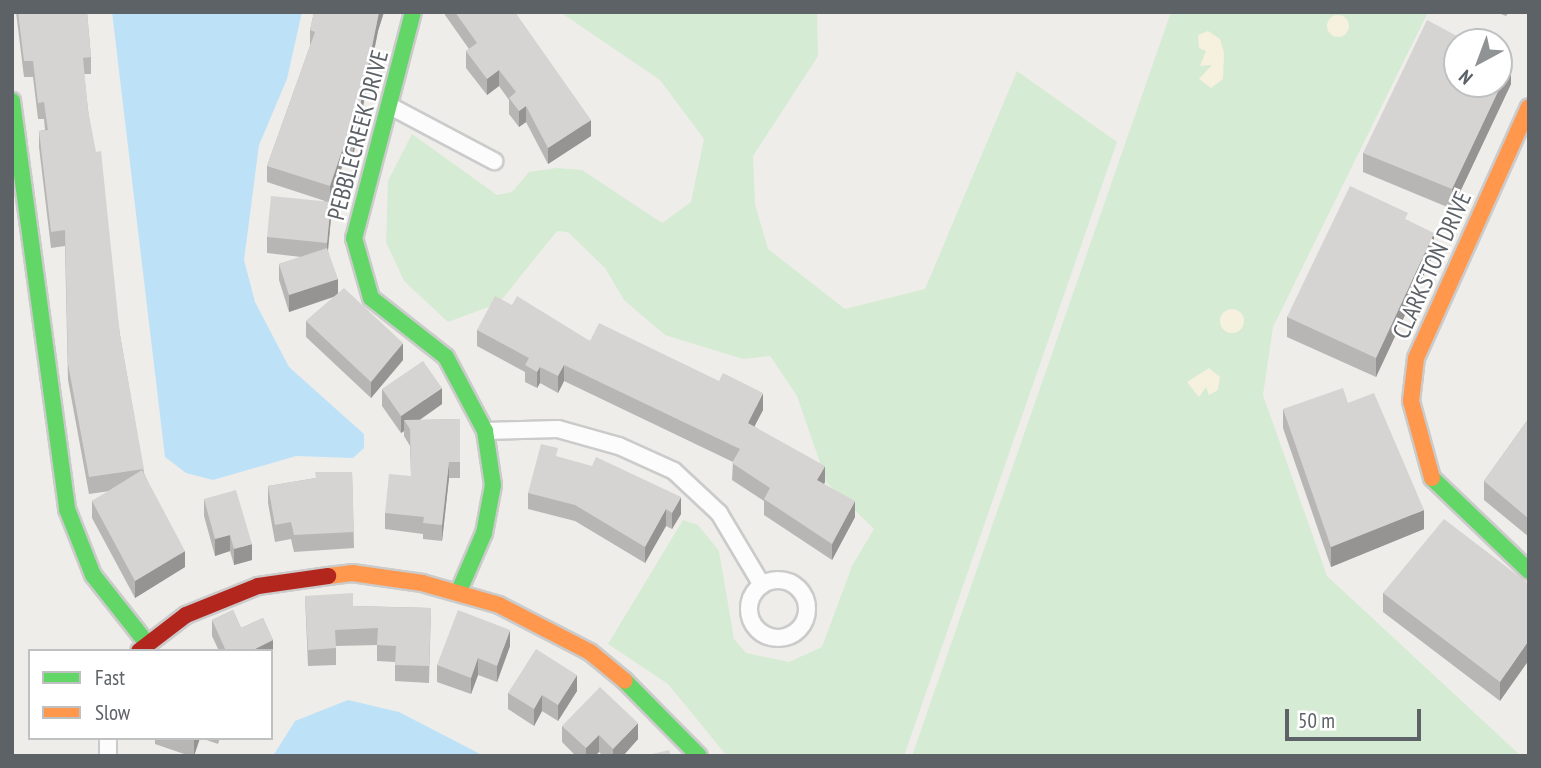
<!DOCTYPE html>
<html>
<head>
<meta charset="utf-8">
<style>
	body { margin:0 }
	#map { position:relative; width:1541px; height:768px; overflow:hidden; background:#eeede9; font-family:"PT Sans Narrow",sans-serif }
	div>[style] { position:absolute }
	[style*='--x'] { left:calc(var(--x)*1px); top:calc(var(--y)*1px); width:calc(var(--w)*1px); rotate:calc(var(--a)*1deg) }
	.green>* { inset:0; background:#d6ebd3 }
	.sand>* { inset:0; background:#f6f0de }
	.round { border-radius:50% }
	.water>* { inset:0; background:#bde2f8 }
	.roads { filter:drop-shadow(2px 0 #cbcbcb) drop-shadow(-2px 0 #cbcbcb) drop-shadow(0 2px #cbcbcb) drop-shadow(0 -2px #cbcbcb) }
	.street>* { height:16px; margin:-8px; padding:0 8px; transform-origin:8px; border-radius:8px; background:#fcfcfc }
	.street>.ring { margin:-8px; padding:0; box-sizing:content-box; background:none; border:16px solid #fcfcfc; border-radius:50% }
	.fast>* { height:16px; margin:-8px; padding:0 8px; transform-origin:8px; border-radius:8px; background:#63d668 }
	.slow>* { height:16px; margin:-8px; padding:0 8px; transform-origin:8px; border-radius:8px; background:#ff974d }
	.jam>* { height:16px; margin:-8px; padding:0 8px; transform-origin:8px; border-radius:8px; background:#b3261e }
	.wall>* { inset:0; background:#b7b6b5 }
	.shaded-wall>* { inset:0; background:#959493 }
	.building>* { inset:0; background:#d5d4d2 }
	span { translate:-50% -50%; white-space:nowrap; text-align:center; line-height:1.15; -webkit-text-stroke:5px #fff; paint-order:stroke }
	.street-label { font-size:24px; color:#5d6267 }
	.frame { position:absolute; inset:0; border:14px solid #5d6267; pointer-events:none }
	.legend { position:absolute; left:28px; top:649px; width:245px; height:91px; box-sizing:border-box; background:#fff; border:2px solid #bec0c2; margin:0; padding:9px 12px; list-style:none; font-size:21px; color:#5d6267 }
	.legend li { display:flex; align-items:center; gap:14px; height:35px }
	.legend b { width:35px; border:2px solid #bec0c2 }
	.north { position:absolute; left:1443px; top:28px; width:70px; height:70px; box-sizing:border-box; background:#fff; border:2px solid #bec0c2; border-radius:50%; rotate:221deg; font-size:19px; font-weight:700; line-height:28px; text-align:center; color:#5d6267 }
	.north::after { content:''; display:block; margin:auto; width:24px; height:32px; background:#909394; clip-path:polygon(50% 0,100% 100%,50% 72%,0 100%) }
	.scale { position:absolute; left:1285px; top:709px; width:136px; height:32px; box-sizing:border-box; border:4px solid #5d6267; border-top:0; padding-left:9px; font-size:21px; line-height:24px; white-space:nowrap; color:#5d6267; -webkit-text-stroke:5px #fff; paint-order:stroke }
</style>
</head>
<body>
<div id="map">
	<div class="green">
		<i style="clip-path:polygon(560px 12px,817px 12px,818px 56px,753px 156px,755px 204px,768px 249px,845px 309px,925px 289px,1017px 71px,1117px 142px,904px 756px,727px 756px,668px 684px,608px 644px,683px 520px,698px 525px,719px 551px,734px 639px,746px 653px,789px 662px,822px 647px,852px 566px,874px 529px,827px 483px,797px 396px,770px 356px,743px 359px,665px 335px,624px 300px,605px 268px,568px 232px,557px 231px,499px 303px,448px 322px,404px 281px,386px 242px,388px 181px,412px 134px,497px 195px,512px 192px,529px 172px,557px 168px,582px 170px,662px 223px,691px 202px,704px 139px,660px 80px)"></i>
		<i style="clip-path:polygon(1171px 12px,1428px 12px,1273px 327px,1263px 395px,1327px 576px,1521px 756px,912px 756px)"></i>
	</div>
	<div class="sand">
		<i class="round" style="left:1327px;top:15px;width:22px;height:22px"></i>
		<i style="clip-path:polygon(1208px 31px,1220px 39px,1224px 53px,1223px 79px,1211px 88px,1199px 79px,1212px 65px,1200px 66px,1206px 51px,1199px 48px,1198px 35px)"></i>
		<i class="round" style="left:1220px;top:309px;width:24px;height:24px"></i>
		<i style="clip-path:polygon(1209px 368px,1220px 377px,1218px 390px,1209px 395px,1206px 387px,1199px 397px,1187px 382px)"></i>
	</div>
	<div class="water">
		<i style="clip-path:polygon(112px 12px,302px 12px,287px 79px,259px 145px,244px 260px,255px 302px,289px 367px,364px 434px,364px 448px,353px 458px,296px 456px,213px 480px,186px 473px,165px 457px)"></i>
		<i style="clip-path:polygon(348px 700px,399px 712px,484px 756px,273px 756px,295px 721px)"></i>
	</div>
	<div class="roads">
		<div class="street">
			<i style="--x:390;--y:106;--w:118;--a:27.9"></i>
			<i style="--x:485;--y:431;--w:73;--a:-1.6"></i>
			<i style="--x:558;--y:429;--w:63;--a:15.6"></i>
			<i style="--x:619;--y:446;--w:60;--a:24.4"></i>
			<i style="--x:674;--y:471;--w:62;--a:43"></i>
			<i style="--x:719;--y:513;--w:84;--a:59.2"></i>
			<i class="ring" style="left:749px;top:580px;width:42px;height:42px"></i>
			<i style="--x:108;--y:738;--w:18;--a:90"></i>
		</div>
		<div class="fast">
			<i style="--x:413;--y:12;--w:234;--a:104.6"></i>
			<i style="--x:354;--y:238;--w:62;--a:74.2"></i>
			<i style="--x:371;--y:298;--w:95;--a:38.2"></i>
			<i style="--x:446;--y:357;--w:84;--a:62.2"></i>
			<i style="--x:485;--y:431;--w:55;--a:81.6"></i>
			<i style="--x:493;--y:485;--w:49;--a:100.6"></i>
			<i style="--x:484;--y:533;--w:63;--a:113.3"></i>
			<i style="--x:12;--y:101;--w:412;--a:82.3"></i>
			<i style="--x:67;--y:509;--w:71;--a:68.5"></i>
			<i style="--x:93;--y:575;--w:85;--a:51.7"></i>
			<i style="--x:1432;--y:478;--w:134;--a:43.8"></i>
			<i style="--x:625;--y:681;--w:105;--a:45.4"></i>
		</div>
		<div class="slow">
			<i style="--x:1432;--y:478;--w:80;--a:-105.3"></i>
			<i style="--x:1411;--y:401;--w:43;--a:-83.4"></i>
			<i style="--x:1416;--y:358;--w:275;--a:-65.8"></i>
			<i style="--x:328;--y:576;--w:24;--a:-7"></i>
			<i style="--x:352;--y:573;--w:71;--a:8.1"></i>
			<i style="--x:422;--y:583;--w:80;--a:15.9"></i>
			<i style="--x:499;--y:605;--w:102;--a:27.3"></i>
			<i style="--x:590;--y:652;--w:45;--a:39.6"></i>
		</div>
		<div class="jam">
			<i style="--x:139;--y:651;--w:59;--a:-37.5"></i>
			<i style="--x:186;--y:615;--w:78;--a:-21.9"></i>
			<i style="--x:258;--y:586;--w:71;--a:-8.1"></i>
		</div>
	</div>
	<div class="wall">
		<i style="clip-path:polygon(16px 12px,87px 12px,91px 57px,91px 74px,84px 74px,88px 110px,120px 335px,144px 473px,185px 567px,135px 598px,92px 518px,92px 501px,110px 491px,89px 494px,68px 380px,65px 246px,51px 248px,39px 147px,39px 131px,45px 130px,44px 119px,38px 119px,33px 77px,24px 77px)"></i>
		<i style="clip-path:polygon(314px 12px,384px 12px,378px 31px,353px 157px,346px 155px,330px 202px,331px 218px,328px 251px,338px 293px,403px 360px,371px 398px,306px 337px,306px 321px,334px 297px,289px 312px,279px 280px,279px 264px,301px 257px,267px 253px,267px 237px,325px 201px,267px 182px,267px 166px,310px 46px,310px 30px)"></i>
		<i style="clip-path:polygon(445px 12px,515px 12px,591px 136px,548px 164px,526px 122px,519px 127px,509px 114px,509px 100px,499px 86px,487px 95px,466px 68px,466px 51px,469px 49px,445px 15px)"></i>
		<i style="clip-path:polygon(1496px 12px,1509px 12px,1506px 16px)"></i>
		<i style="clip-path:polygon(1511px 84px,1452px 209px,1363px 172px,1363px 153px)"></i>
		<i style="clip-path:polygon(1408px 220px,1434px 253px,1376px 377px,1287px 337px,1287px 317px)"></i>
		<i style="clip-path:polygon(512px 305px,590px 341px,763px 410px,754px 426px,825px 482px,824px 484px,855px 517px,832px 560px,764px 515px,764px 501px,732px 480px,733px 462px,564px 381px,558px 393px,540px 383px,537px 388px,525px 382px,525px 372px,477px 346px,477px 330px)"></i>
		<i style="clip-path:polygon(382px 389px,442px 404px,420px 420px,460px 419px,460px 478px,449px 478px,442px 541px,423px 539px,423px 534px,385px 529px,385px 513px,411px 476px,410px 446px,404px 436px,404px 431px,401px 433px,382px 406px)"></i>
		<i style="clip-path:polygon(1348px 403px,1424px 529px,1331px 567px,1283px 428px,1283px 409px)"></i>
		<i style="clip-path:polygon(1529px 418px,1529px 537px,1484px 500px,1484px 481px)"></i>
		<i style="clip-path:polygon(558px 457px,681px 514px,672px 529px,666px 526px,645px 563px,575px 521px,528px 509px,528px 493px)"></i>
		<i style="clip-path:polygon(352px 472px,354px 548px,294px 552px,291px 539px,275px 542px,268px 503px,268px 486px)"></i>
		<i style="clip-path:polygon(204px 499px,252px 560px,234px 565px,230px 551px,215px 556px,204px 516px)"></i>
		<i style="clip-path:polygon(1529px 584px,1500px 701px,1383px 612px,1383px 593px)"></i>
		<i style="clip-path:polygon(305px 596px,353px 606px,431px 608px,429px 683px,395px 681px,395px 662px,377px 661px,377px 645px,336px 646px,336px 665px,308px 666px)"></i>
		<i style="clip-path:polygon(233px 610px,241px 628px,263px 618px,273px 640px,273px 657px,271px 658px,271px 651px,219px 651px,212px 636px,212px 620px)"></i>
		<i style="clip-path:polygon(510px 646px,497px 682px,478px 675px,471px 694px,437px 682px,437px 665px)"></i>
		<i style="clip-path:polygon(577px 691px,558px 721px,542px 711px,534px 726px,508px 709px,508px 693px)"></i>
		<i style="clip-path:polygon(562px 726px,638px 739px,623px 756px,603px 756px,599px 752px,595px 756px,576px 756px,562px 742px)"></i>
		<i style="clip-path:polygon(155px 738px,200px 738px,194px 756px,190px 756px,155px 744px)"></i>
		<i style="clip-path:polygon(201px 738px,220px 738px,218px 744px)"></i>
	</div>
	<div class="shaded-wall">
		<i style="clip-path:polygon(379px 12px,384px 12px,378px 31px,353px 157px,353px 141px)"></i>
		<i style="clip-path:polygon(1511px 64px,1511px 84px,1452px 209px,1452px 189px)"></i>
		<i style="clip-path:polygon(499px 70px,499px 86px,487px 95px,487px 79px)"></i>
		<i style="clip-path:polygon(526px 106px,526px 122px,519px 127px,519px 111px)"></i>
		<i style="clip-path:polygon(591px 120px,591px 136px,548px 164px,548px 148px)"></i>
		<i style="clip-path:polygon(346px 139px,346px 155px,330px 203px,330px 186px)"></i>
		<i style="clip-path:polygon(331px 202px,331px 218px,327px 259px,327px 243px)"></i>
		<i style="clip-path:polygon(1434px 233px,1434px 253px,1376px 377px,1376px 358px)"></i>
		<i style="clip-path:polygon(338px 279px,338px 295px,289px 312px,289px 295px)"></i>
		<i style="clip-path:polygon(403px 343px,403px 360px,371px 398px,371px 382px)"></i>
		<i style="clip-path:polygon(564px 365px,564px 381px,558px 393px,558px 376px)"></i>
		<i style="clip-path:polygon(540px 367px,540px 383px,537px 388px,537px 372px)"></i>
		<i style="clip-path:polygon(442px 388px,442px 404px,409px 427px,404px 420px,404px 431px,401px 433px,401px 416px)"></i>
		<i style="clip-path:polygon(763px 393px,763px 410px,748px 439px,748px 423px)"></i>
		<i style="clip-path:polygon(449px 462px,449px 478px,442px 541px,442px 525px)"></i>
		<i style="clip-path:polygon(825px 466px,825px 482px,817px 497px,817px 480px)"></i>
		<i style="clip-path:polygon(681px 497px,681px 514px,672px 529px,672px 513px)"></i>
		<i style="clip-path:polygon(855px 501px,855px 517px,832px 560px,832px 544px)"></i>
		<i style="clip-path:polygon(666px 509px,666px 526px,645px 563px,645px 547px)"></i>
		<i style="clip-path:polygon(1424px 510px,1424px 529px,1331px 567px,1331px 547px)"></i>
		<i style="clip-path:polygon(230px 535px,230px 551px,215px 556px,215px 539px)"></i>
		<i style="clip-path:polygon(252px 544px,252px 560px,234px 565px,234px 549px)"></i>
		<i style="clip-path:polygon(185px 551px,185px 567px,135px 598px,135px 581px)"></i>
		<i style="clip-path:polygon(510px 630px,510px 646px,497px 682px,497px 666px)"></i>
		<i style="clip-path:polygon(273px 640px,273px 657px,271px 658px,271px 651px,251px 651px)"></i>
		<i style="clip-path:polygon(1529px 640px,1529px 660px,1500px 701px,1500px 682px)"></i>
		<i style="clip-path:polygon(478px 658px,478px 675px,471px 694px,471px 678px)"></i>
		<i style="clip-path:polygon(577px 675px,577px 691px,558px 721px,558px 705px)"></i>
		<i style="clip-path:polygon(542px 695px,542px 711px,534px 726px,534px 709px)"></i>
		<i style="clip-path:polygon(638px 723px,638px 739px,623px 756px,613px 756px,613px 749px)"></i>
		<i style="clip-path:polygon(599px 735px,599px 752px,595px 756px,586px 756px,586px 748px)"></i>
		<i style="clip-path:polygon(194px 738px,200px 738px,194px 756px)"></i>
	</div>
	<div class="building">
		<i style="clip-path:polygon(18px 12px,87px 12px,91px 57px,83px 58px,88px 110px,96px 152px,101px 151px,120px 335px,144px 469px,89px 477px,68px 364px,65px 230px,51px 232px,39px 131px,48px 130px,44px 102px,38px 103px,33px 61px,24px 61px)"></i>
		<i style="clip-path:polygon(314px 12px,379px 12px,353px 141px,346px 139px,330px 186px,267px 166px,315px 32px,310px 30px)"></i>
		<i style="clip-path:polygon(455px 12px,515px 12px,591px 120px,548px 148px,526px 106px,519px 111px,509px 98px,516px 92px,499px 70px,487px 79px,466px 51px,477px 43px)"></i>
		<i style="clip-path:polygon(1427px 20px,1468px 42px,1457px 42px,1457px 84px,1499px 84px,1499px 58px,1511px 64px,1452px 189px,1363px 153px)"></i>
		<i style="clip-path:polygon(1350px 186px,1408px 213px,1405px 219px,1434px 233px,1376px 358px,1287px 317px)"></i>
		<i style="clip-path:polygon(271px 196px,331px 202px,327px 243px,267px 237px)"></i>
		<i style="clip-path:polygon(327px 248px,338px 279px,289px 295px,279px 264px)"></i>
		<i style="clip-path:polygon(344px 288px,403px 343px,371px 382px,306px 321px)"></i>
		<i style="clip-path:polygon(495px 296px,512px 305px,517px 296px,590px 341px,599px 323px,719px 381px,723px 373px,763px 393px,748px 423px,825px 466px,817px 480px,855px 501px,832px 544px,764px 499px,770px 488px,732px 463px,740px 449px,564px 365px,558px 376px,540px 367px,537px 372px,525px 365px,529px 358px,477px 330px)"></i>
		<i style="clip-path:polygon(423px 361px,442px 388px,401px 416px,382px 389px)"></i>
		<i style="clip-path:polygon(1343px 388px,1348px 403px,1374px 393px,1424px 510px,1331px 547px,1283px 409px)"></i>
		<i style="clip-path:polygon(1529px 418px,1529px 519px,1484px 481px)"></i>
		<i style="clip-path:polygon(460px 419px,460px 462px,449px 462px,442px 525px,423px 523px,424px 517px,385px 513px,389px 474px,411px 476px,410px 429px,404px 420px)"></i>
		<i style="clip-path:polygon(541px 444px,558px 448px,556px 456px,592px 466px,596px 457px,681px 497px,672px 513px,666px 509px,645px 547px,575px 505px,528px 493px)"></i>
		<i style="clip-path:polygon(142px 470px,185px 551px,135px 581px,92px 501px)"></i>
		<i style="clip-path:polygon(315px 472px,352px 472px,354px 532px,294px 535px,291px 522px,275px 525px,268px 486px,316px 478px)"></i>
		<i style="clip-path:polygon(236px 490px,252px 544px,234px 549px,230px 535px,215px 539px,204px 499px)"></i>
		<i style="clip-path:polygon(1444px 519px,1529px 584px,1529px 640px,1500px 682px,1383px 593px)"></i>
		<i style="clip-path:polygon(353px 593px,353px 606px,431px 608px,429px 666px,395px 665px,396px 646px,377px 645px,378px 628px,335px 630px,336px 648px,308px 650px,305px 596px)"></i>
		<i style="clip-path:polygon(233px 610px,241px 628px,263px 618px,273px 640px,251px 651px,226px 651px,212px 620px)"></i>
		<i style="clip-path:polygon(458px 610px,510px 630px,497px 666px,478px 658px,471px 678px,437px 665px)"></i>
		<i style="clip-path:polygon(536px 649px,577px 675px,558px 705px,542px 695px,534px 709px,508px 693px)"></i>
		<i style="clip-path:polygon(600px 687px,638px 723px,613px 749px,599px 735px,586px 748px,562px 726px)"></i>
		<i style="clip-path:polygon(669px 750px,671px 756px,644px 756px)"></i>
	</div>
	<div class="street-label">
		<span style="left:358px;top:135px;rotate:-75deg">PEBBLECREEK DRIVE</span>
		<span style="left:1432px;top:265px;rotate:-66deg">CLARKSTON DRIVE</span>
	</div>
	<div class="frame"></div>
	<ul class="legend">
	<li><b style="height:9px;background:#63d668"></b>Fast</li>
	<li><b style="height:9px;background:#ff974d"></b>Slow</li>
	</ul>
	<div class="north">N</div>
	<div class="scale">50 m</div>
</div>
</body>
</html>
